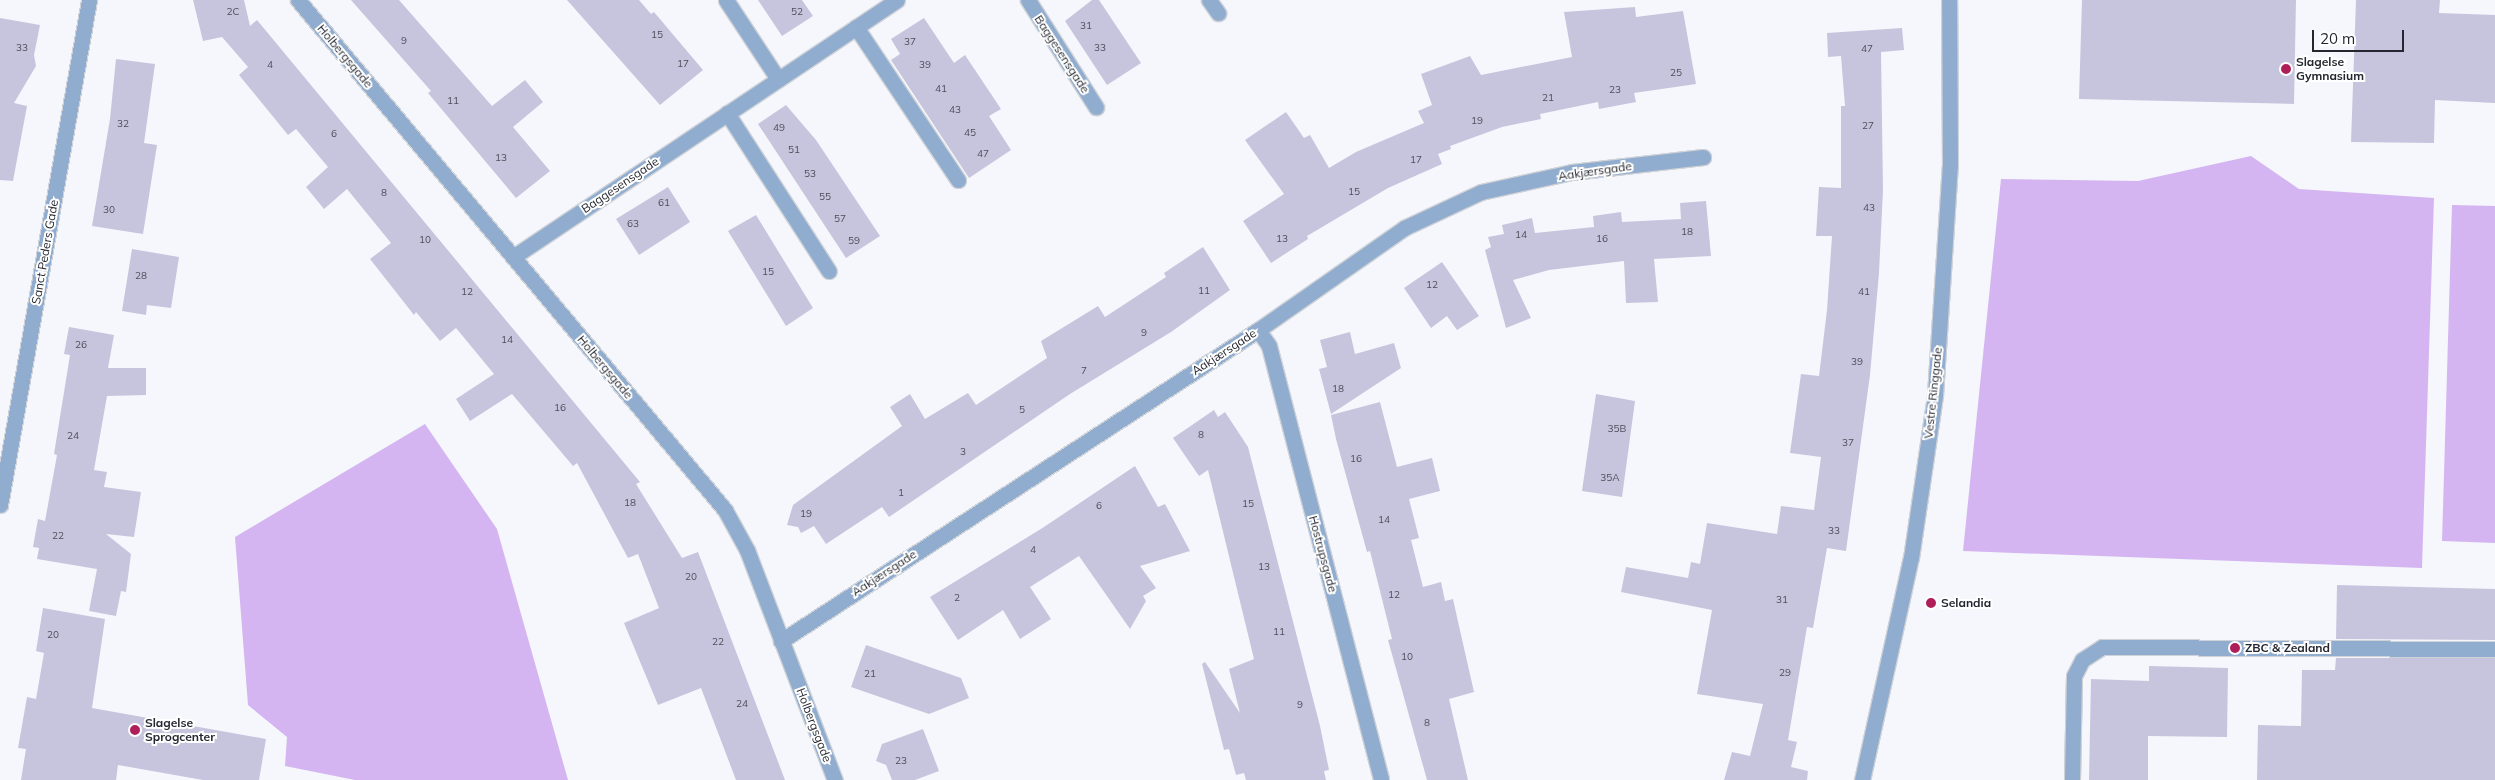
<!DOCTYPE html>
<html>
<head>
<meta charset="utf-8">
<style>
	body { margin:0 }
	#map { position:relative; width:2495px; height:780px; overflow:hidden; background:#f5f7fc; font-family:Mulish,sans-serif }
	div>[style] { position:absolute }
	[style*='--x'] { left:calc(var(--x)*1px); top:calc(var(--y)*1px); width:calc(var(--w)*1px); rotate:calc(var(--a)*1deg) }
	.green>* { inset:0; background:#d4b5f1 }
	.building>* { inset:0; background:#c7c5dd }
	.roads { filter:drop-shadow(1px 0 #cfd2d7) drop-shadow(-1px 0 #cfd2d7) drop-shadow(0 1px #cfd2d7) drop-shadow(0 -1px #cfd2d7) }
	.minor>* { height:15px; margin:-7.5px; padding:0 7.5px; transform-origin:7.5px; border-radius:7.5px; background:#90acce }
	.dots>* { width:14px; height:14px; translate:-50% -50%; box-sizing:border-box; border:2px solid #fff; border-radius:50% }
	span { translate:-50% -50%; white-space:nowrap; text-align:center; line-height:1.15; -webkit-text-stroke:4px #fff; paint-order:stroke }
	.number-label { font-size:10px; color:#4d4e5b }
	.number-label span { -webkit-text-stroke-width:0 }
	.street-label { font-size:12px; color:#242730 }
	.poi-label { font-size:12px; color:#242730; font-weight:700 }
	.left { translate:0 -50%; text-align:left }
	.scale { position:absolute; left:2312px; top:30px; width:92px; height:22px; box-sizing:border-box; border:2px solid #242730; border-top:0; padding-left:6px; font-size:15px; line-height:18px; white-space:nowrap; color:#242730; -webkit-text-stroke:4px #fff; paint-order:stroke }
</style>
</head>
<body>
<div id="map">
	<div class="green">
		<i style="clip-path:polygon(2251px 156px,2299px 189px,2434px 198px,2422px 568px,1963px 551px,2001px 179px,2138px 181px)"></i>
		<i style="clip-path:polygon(2452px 205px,2495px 206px,2495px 543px,2442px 541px)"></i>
		<i style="clip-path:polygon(425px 424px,497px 529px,568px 780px,355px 780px,285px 766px,287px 737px,248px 705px,235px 537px)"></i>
	</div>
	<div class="building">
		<i style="clip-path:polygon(193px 0,244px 0,250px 26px,257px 20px,640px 482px,636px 484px,682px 558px,698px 552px,785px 780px,736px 780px,701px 688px,658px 705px,624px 623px,659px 608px,638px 554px,628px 558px,577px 463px,573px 466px,512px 394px,470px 421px,456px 399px,494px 374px,456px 328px,440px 341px,416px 312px,414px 315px,370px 259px,391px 243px,347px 189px,324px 209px,306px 187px,328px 167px,296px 129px,288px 135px,239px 75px,248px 67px,222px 37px,203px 41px)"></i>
		<i style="clip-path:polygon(351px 0,399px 0,492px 106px,525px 80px,543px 102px,513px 127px,550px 171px,516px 198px,428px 93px,431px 91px)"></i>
		<i style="clip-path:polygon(567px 0,639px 0,651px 14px,654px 12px,703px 70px,660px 105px)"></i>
		<i style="clip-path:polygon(758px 0,802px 0,813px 16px,782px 36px)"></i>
		<i style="clip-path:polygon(1092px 0,1099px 0,1141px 63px,1107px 85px,1065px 21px)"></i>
		<i style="clip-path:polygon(2082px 0,2296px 0,2294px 104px,2079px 99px)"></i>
		<i style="clip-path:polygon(2356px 0,2440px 0,2439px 13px,2495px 15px,2495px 103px,2435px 100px,2434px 143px,2351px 142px)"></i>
		<i style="clip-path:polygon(1635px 7px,1636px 17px,1683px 11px,1696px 84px,1634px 93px,1636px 102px,1599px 109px,1598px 102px,1540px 114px,1541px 119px,1502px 127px,1450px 146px,1451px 149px,1438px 154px,1442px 164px,1388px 188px,1307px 236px,1308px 239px,1271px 263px,1243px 221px,1284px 194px,1245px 140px,1286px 112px,1304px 138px,1310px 135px,1329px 168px,1356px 152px,1424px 123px,1418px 111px,1432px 105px,1421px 74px,1470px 56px,1481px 75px,1572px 57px,1564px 12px)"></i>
		<i style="clip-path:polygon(0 18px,40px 25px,34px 55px,36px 66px,14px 103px,27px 106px,13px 181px,0 180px)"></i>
		<i style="clip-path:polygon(924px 18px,954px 63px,965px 55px,1001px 109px,989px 116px,1011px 150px,969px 178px,891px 60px,900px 54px,891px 39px)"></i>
		<i style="clip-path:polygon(1902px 28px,1904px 50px,1881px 52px,1883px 190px,1879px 273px,1870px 375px,1846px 551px,1827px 548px,1813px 628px,1807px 627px,1788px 740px,1797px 742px,1791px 767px,1808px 771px,1807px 780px,1724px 780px,1732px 752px,1750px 756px,1763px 704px,1697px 694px,1712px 610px,1621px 592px,1626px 567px,1688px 578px,1691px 562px,1700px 564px,1707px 523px,1777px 534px,1781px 506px,1814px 510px,1821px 457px,1790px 453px,1801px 374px,1819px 376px,1827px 310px,1832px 236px,1816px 236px,1819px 187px,1841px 188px,1841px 106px,1845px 106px,1841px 56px,1828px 57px,1827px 33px)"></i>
		<i style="clip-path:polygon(116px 59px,155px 64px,144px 143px,157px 145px,143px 234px,92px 226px,110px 119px)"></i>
		<i style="clip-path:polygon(786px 105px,816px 140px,880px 236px,846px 258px,758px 124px)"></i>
		<i style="clip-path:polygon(668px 187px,690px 222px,639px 255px,616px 219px)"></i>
		<i style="clip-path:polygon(1706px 201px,1711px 256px,1654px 259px,1658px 302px,1626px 303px,1624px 261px,1549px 270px,1513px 280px,1531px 318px,1506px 328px,1485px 250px,1491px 247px,1488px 237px,1504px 234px,1502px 225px,1532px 218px,1535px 233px,1594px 227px,1593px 216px,1621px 212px,1622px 222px,1681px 219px,1680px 203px)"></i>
		<i style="clip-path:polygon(756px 215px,813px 308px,786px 326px,728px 231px)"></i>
		<i style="clip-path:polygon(1203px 247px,1230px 290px,1171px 332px,1070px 394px,889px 517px,882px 507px,826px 544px,814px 526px,801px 533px,798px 527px,787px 525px,793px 505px,902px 426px,890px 407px,910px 394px,925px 419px,968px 393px,976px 405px,1047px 358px,1041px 341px,1098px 306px,1105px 317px,1166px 277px,1164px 273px)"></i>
		<i style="clip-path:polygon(132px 249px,179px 257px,171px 308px,147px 305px,146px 315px,122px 311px)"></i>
		<i style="clip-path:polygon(1442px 262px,1479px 316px,1457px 330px,1447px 316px,1431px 328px,1404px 288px)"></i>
		<i style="clip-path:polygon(69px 327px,114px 335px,108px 368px,146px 368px,146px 395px,107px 396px,94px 470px,107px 472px,104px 487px,141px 492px,134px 537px,106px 534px,131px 554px,126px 592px,121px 591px,116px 616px,89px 611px,97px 569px,37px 559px,39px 548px,33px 547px,38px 519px,45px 521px,57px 455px,54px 454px,70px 355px,64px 354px)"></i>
		<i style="clip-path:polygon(1350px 332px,1355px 354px,1394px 343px,1401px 368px,1331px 414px,1319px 369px,1327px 367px,1320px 340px)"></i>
		<i style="clip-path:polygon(1596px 394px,1635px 401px,1622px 497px,1582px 491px)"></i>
		<i style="clip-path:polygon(1380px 402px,1397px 467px,1432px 458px,1440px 491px,1409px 499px,1419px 538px,1411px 540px,1423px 587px,1441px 582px,1445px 601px,1453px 599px,1459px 626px,1474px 692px,1449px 699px,1468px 780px,1427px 780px,1388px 640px,1392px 639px,1370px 551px,1367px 552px,1336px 439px,1331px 415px)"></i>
		<i style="clip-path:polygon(1214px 410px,1218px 417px,1225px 412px,1248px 447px,1320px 726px,1329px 770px,1324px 771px,1326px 780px,1246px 780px,1244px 773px,1236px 775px,1229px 749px,1224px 750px,1202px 664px,1205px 662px,1240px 713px,1229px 669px,1254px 659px,1208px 470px,1199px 476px,1173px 438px)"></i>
		<i style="clip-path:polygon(1135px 466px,1158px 507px,1165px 504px,1190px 551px,1140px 566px,1156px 588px,1143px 596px,1146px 601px,1130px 629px,1079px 556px,1030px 587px,1051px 619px,1020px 639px,1003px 610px,958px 640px,930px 597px,1044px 527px)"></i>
		<i style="clip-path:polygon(2337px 585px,2495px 589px,2495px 640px,2336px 639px)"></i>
		<i style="clip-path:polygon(43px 608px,105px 619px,92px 708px,266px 739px,259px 780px,203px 780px,118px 765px,116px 780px,21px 780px,26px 749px,18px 748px,27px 697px,36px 699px,44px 653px,36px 651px)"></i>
		<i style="clip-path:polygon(866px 645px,961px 678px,969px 698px,929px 714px,851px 687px)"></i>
		<i style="clip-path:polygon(2336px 658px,2495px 658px,2495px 780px,2257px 780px,2258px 725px,2301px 726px,2302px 670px,2335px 670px)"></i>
		<i style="clip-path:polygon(2149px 666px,2228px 668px,2227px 737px,2148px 736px,2148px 780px,2089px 780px,2091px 679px,2149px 681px)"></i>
		<i style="clip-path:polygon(923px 729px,939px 771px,915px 780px,892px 780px,886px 765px,876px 761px,882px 744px)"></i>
	</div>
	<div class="roads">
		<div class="minor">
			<i style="--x:298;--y:0;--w:665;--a:50.06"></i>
			<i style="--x:725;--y:510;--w:46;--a:61.2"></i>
			<i style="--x:747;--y:550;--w:246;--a:69.1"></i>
			<i style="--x:726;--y:0;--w:95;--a:56.6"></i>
			<i style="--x:1028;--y:0;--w:127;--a:57.6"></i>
			<i style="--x:1209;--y:0;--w:16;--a:55"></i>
			<i style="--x:856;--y:27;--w:184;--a:56.3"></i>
			<i style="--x:727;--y:113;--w:188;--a:57.2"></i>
			<i style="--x:513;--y:257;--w:462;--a:-33.8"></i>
			<i style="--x:1258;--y:330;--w:19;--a:55"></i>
			<i style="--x:1269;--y:346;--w:448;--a:75.5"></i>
			<i style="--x:0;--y:505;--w:513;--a:-80"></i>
			<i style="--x:781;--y:641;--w:569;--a:-33.1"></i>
			<i style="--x:1258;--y:330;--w:178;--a:-34.9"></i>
			<i style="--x:1404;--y:228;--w:85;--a:-25.1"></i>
			<i style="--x:1481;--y:192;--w:93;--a:-12.4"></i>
			<i style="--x:1572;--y:172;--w:132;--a:-6.5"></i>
			<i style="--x:1862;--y:780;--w:227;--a:-77.6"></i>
			<i style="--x:1911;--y:558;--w:165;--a:-81.6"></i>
			<i style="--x:1935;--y:395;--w:229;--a:-86.3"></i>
			<i style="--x:1950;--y:166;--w:166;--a:-90.3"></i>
			<i style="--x:2072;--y:780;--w:104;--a:-88.9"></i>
			<i style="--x:2074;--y:676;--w:18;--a:-63"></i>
			<i style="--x:2082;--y:660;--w:24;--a:-33"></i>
			<i style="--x:2102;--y:647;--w:393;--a:0.3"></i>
		</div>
	</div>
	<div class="dots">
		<i style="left:2286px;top:69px;background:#ae1f59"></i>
		<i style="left:1931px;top:603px;background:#ae1f59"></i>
		<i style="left:2235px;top:648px;background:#ae1f59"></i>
		<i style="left:135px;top:730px;background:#ae1f59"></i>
	</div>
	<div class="number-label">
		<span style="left:233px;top:12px">2C</span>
		<span style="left:797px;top:12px">52</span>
		<span style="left:1086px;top:26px">31</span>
		<span style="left:657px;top:35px">15</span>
		<span style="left:404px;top:41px">9</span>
		<span style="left:910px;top:42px">37</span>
		<span style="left:22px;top:48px">33</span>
		<span style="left:1100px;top:48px">33</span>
		<span style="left:1867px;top:49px">47</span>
		<span style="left:683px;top:64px">17</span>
		<span style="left:270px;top:65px">4</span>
		<span style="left:925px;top:65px">39</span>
		<span style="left:1676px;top:73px">25</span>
		<span style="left:941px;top:89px">41</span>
		<span style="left:1615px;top:90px">23</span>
		<span style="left:1548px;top:98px">21</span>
		<span style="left:453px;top:101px">11</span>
		<span style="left:955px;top:110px">43</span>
		<span style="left:1477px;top:121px">19</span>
		<span style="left:123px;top:124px">32</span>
		<span style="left:1868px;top:126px">27</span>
		<span style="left:779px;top:128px">49</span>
		<span style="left:970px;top:133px">45</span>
		<span style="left:334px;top:134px">6</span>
		<span style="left:794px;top:150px">51</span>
		<span style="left:983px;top:154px">47</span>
		<span style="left:501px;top:158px">13</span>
		<span style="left:1416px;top:160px">17</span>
		<span style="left:810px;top:174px">53</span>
		<span style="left:1354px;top:192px">15</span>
		<span style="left:384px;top:193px">8</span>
		<span style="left:825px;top:197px">55</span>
		<span style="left:664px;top:203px">61</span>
		<span style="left:1869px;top:208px">43</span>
		<span style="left:109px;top:210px">30</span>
		<span style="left:840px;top:219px">57</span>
		<span style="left:633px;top:224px">63</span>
		<span style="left:1687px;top:232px">18</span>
		<span style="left:1521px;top:235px">14</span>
		<span style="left:1282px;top:239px">13</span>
		<span style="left:1602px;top:239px">16</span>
		<span style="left:425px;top:240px">10</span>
		<span style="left:854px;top:241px">59</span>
		<span style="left:768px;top:272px">15</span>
		<span style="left:141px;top:276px">28</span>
		<span style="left:1432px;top:285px">12</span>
		<span style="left:1204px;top:291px">11</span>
		<span style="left:467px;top:292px">12</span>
		<span style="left:1864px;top:292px">41</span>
		<span style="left:1144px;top:333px">9</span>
		<span style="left:507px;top:340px">14</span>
		<span style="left:81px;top:345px">26</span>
		<span style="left:1857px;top:362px">39</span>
		<span style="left:1084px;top:371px">7</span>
		<span style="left:1338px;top:389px">18</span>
		<span style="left:560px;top:408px">16</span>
		<span style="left:1022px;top:410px">5</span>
		<span style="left:1617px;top:429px">35B</span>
		<span style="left:1201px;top:435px">8</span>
		<span style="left:73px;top:436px">24</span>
		<span style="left:1848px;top:443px">37</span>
		<span style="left:963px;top:452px">3</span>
		<span style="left:1356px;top:459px">16</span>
		<span style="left:1610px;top:478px">35A</span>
		<span style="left:901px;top:493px">1</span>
		<span style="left:630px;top:503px">18</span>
		<span style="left:1248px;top:504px">15</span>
		<span style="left:1099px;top:506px">6</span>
		<span style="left:806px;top:514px">19</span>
		<span style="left:1384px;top:520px">14</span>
		<span style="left:1834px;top:531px">33</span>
		<span style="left:58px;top:536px">22</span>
		<span style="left:1033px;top:550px">4</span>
		<span style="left:1264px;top:567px">13</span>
		<span style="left:691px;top:577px">20</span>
		<span style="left:1394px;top:595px">12</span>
		<span style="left:957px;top:598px">2</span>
		<span style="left:1782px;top:600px">31</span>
		<span style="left:1279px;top:632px">11</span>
		<span style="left:53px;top:635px">20</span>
		<span style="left:718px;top:642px">22</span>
		<span style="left:1407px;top:657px">10</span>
		<span style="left:1785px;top:673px">29</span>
		<span style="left:870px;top:674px">21</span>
		<span style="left:742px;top:704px">24</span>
		<span style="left:1300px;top:705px">9</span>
		<span style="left:1427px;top:723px">8</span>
		<span style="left:901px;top:761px">23</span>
	</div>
	<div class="street-label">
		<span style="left:1062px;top:54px;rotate:57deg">Baggesensgade</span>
		<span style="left:345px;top:56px;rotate:50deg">Holbergsgade</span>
		<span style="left:1595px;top:171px;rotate:-8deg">Aakjærsgade</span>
		<span style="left:620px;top:185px;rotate:-34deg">Baggesensgade</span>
		<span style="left:45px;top:252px;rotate:-80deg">Sanct Peders Gade</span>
		<span style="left:1224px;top:352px;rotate:-33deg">Aakjærsgade</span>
		<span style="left:605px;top:367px;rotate:50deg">Holbergsgade</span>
		<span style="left:1933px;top:393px;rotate:-84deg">Vestre Ringgade</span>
		<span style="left:1323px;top:554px;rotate:75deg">Hostrupsgade</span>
		<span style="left:884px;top:573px;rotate:-33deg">Aakjærsgade</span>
		<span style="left:814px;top:725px;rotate:69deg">Holbergsgade</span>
	</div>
	<div class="poi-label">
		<span class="left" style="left:2296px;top:69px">Slagelse<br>Gymnasium</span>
		<span class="left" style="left:1941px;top:603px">Selandia</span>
		<span class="left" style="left:2245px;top:648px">ZBC &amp; Zealand</span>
		<span class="left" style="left:145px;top:730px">Slagelse<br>Sprogcenter</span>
	</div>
	<div class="scale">20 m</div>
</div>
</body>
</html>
